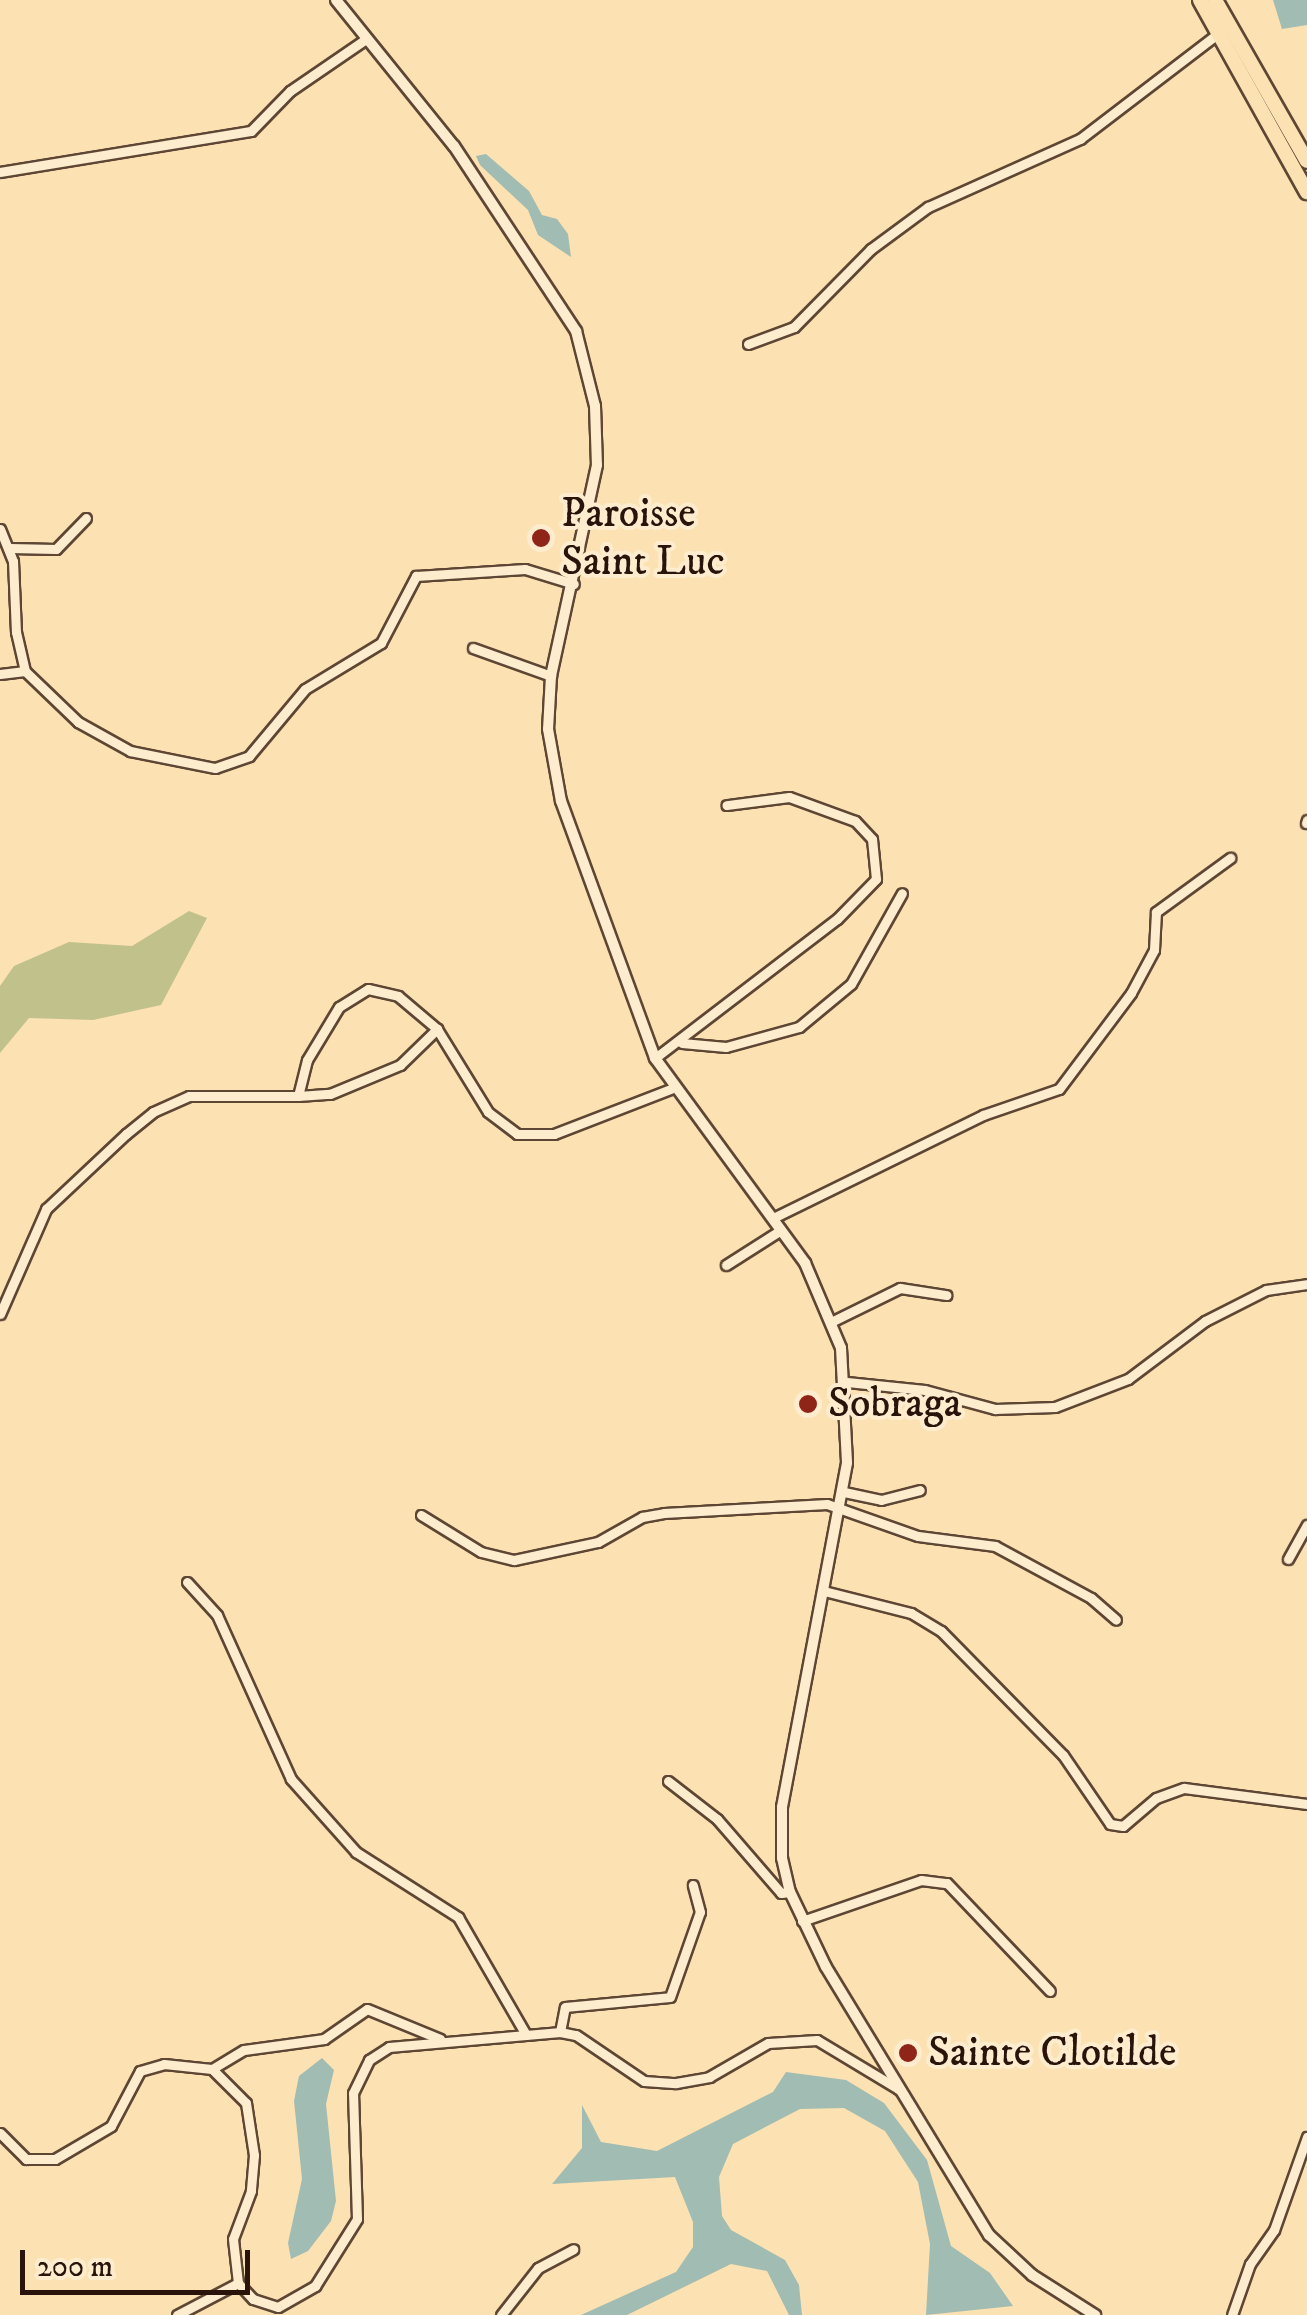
<!DOCTYPE html>
<html>
<head>
<meta charset="utf-8">
<style>
	body { margin:0 }
	#map { position:relative; width:1307px; height:2315px; overflow:hidden; background:#fce1b2; font-family:"IM FELL DW Pica",serif }
	div>[style] { position:absolute }
	[style*='--x'] { left:calc(var(--x)*1px); top:calc(var(--y)*1px); width:calc(var(--w)*1px); rotate:calc(var(--a)*1deg) }
	.green>* { inset:0; background:#c1c28b }
	.water>* { inset:0; background:#a0bcb3 }
	.roads { filter:drop-shadow(2px 0 #5e4634) drop-shadow(-2px 0 #5e4634) drop-shadow(0 2px #5e4634) drop-shadow(0 -2px #5e4634) }
	.minor>* { height:9px; margin:-4.5px; padding:0 4.5px; transform-origin:4.5px; border-radius:4.5px; background:#fdeccd }
	.tertiary>* { height:10px; margin:-5px; padding:0 5px; transform-origin:5px; border-radius:5px; background:#fdeccd }
	.trunk>* { height:14px; margin:-7px; padding:0 7px; transform-origin:7px; border-radius:7px; background:#fce1b2 }
	.dots>* { width:28px; height:28px; translate:-50% -50%; box-sizing:border-box; border:5px solid #fdeccd; border-radius:50% }
	span { translate:-50% -50%; white-space:nowrap; text-align:center; line-height:1.15; -webkit-text-stroke:8px #fdeccd; paint-order:stroke }
	.poi-label { font-size:42px; color:#29130a }
	.left { translate:0 -50%; text-align:left }
	.scale { position:absolute; left:20px; top:2250px; width:230px; height:45px; box-sizing:border-box; border:5px solid #29130a; border-top:0; padding-left:12px; font-size:30px; line-height:35px; white-space:nowrap; color:#29130a; -webkit-text-stroke:8px #fdeccd; paint-order:stroke }
</style>
</head>
<body>
<div id="map">
	<div class="green">
		<i style="clip-path:polygon(189px 911px,207px 918px,161px 1005px,93px 1020px,29px 1018px,0 1053px,0 986px,14px 966px,69px 942px,132px 946px)"></i>
	</div>
	<div class="water">
		<i style="clip-path:polygon(1273px 0,1307px 0,1307px 25px,1282px 29px)"></i>
		<i style="clip-path:polygon(486px 154px,529px 191px,542px 215px,557px 219px,568px 234px,571px 257px,538px 235px,528px 210px,480px 165px,476px 156px)"></i>
		<i style="clip-path:polygon(322px 2058px,334px 2070px,326px 2104px,336px 2201px,331px 2221px,308px 2251px,291px 2259px,288px 2243px,302px 2179px,294px 2101px,299px 2076px)"></i>
		<i style="clip-path:polygon(786px 2072px,846px 2080px,884px 2103px,927px 2160px,951px 2246px,990px 2273px,1013px 2306px,926px 2315px,930px 2244px,918px 2182px,885px 2131px,844px 2108px,800px 2109px,733px 2144px,719px 2177px,722px 2216px,731px 2230px,785px 2260px,799px 2285px,802px 2315px,789px 2315px,767px 2271px,731px 2264px,627px 2315px,581px 2315px,676px 2272px,693px 2247px,693px 2222px,675px 2177px,552px 2184px,582px 2148px,582px 2105px,601px 2142px,657px 2151px,773px 2092px)"></i>
	</div>
	<div class="roads">
		<div class="minor">
			<i style="--x:0;--y:172;--w:254;--a:-9.3"></i>
			<i style="--x:251;--y:131;--w:56;--a:-45.7"></i>
			<i style="--x:290;--y:91;--w:92;--a:-34.4"></i>
			<i style="--x:748;--y:344;--w:49;--a:-20.3"></i>
			<i style="--x:794;--y:327;--w:110;--a:-45.4"></i>
			<i style="--x:871;--y:249;--w:71;--a:-36.4"></i>
			<i style="--x:928;--y:207;--w:167;--a:-24.1"></i>
			<i style="--x:1080;--y:139;--w:176;--a:-37.4"></i>
			<i style="--x:0;--y:529;--w:35;--a:68"></i>
			<i style="--x:13;--y:561;--w:71;--a:87.6"></i>
			<i style="--x:16;--y:632;--w:40;--a:77"></i>
			<i style="--x:25;--y:671;--w:74;--a:43.9"></i>
			<i style="--x:78;--y:722;--w:60;--a:29.1"></i>
			<i style="--x:130;--y:751;--w:87;--a:11.3"></i>
			<i style="--x:215;--y:768;--w:36;--a:-19"></i>
			<i style="--x:249;--y:756;--w:87;--a:-50.1"></i>
			<i style="--x:305;--y:689;--w:89;--a:-31.2"></i>
			<i style="--x:381;--y:643;--w:76;--a:-62.4"></i>
			<i style="--x:416;--y:576;--w:109;--a:-3.7"></i>
			<i style="--x:525;--y:569;--w:51;--a:17"></i>
			<i style="--x:10;--y:548;--w:46;--a:1.2"></i>
			<i style="--x:56;--y:549;--w:43;--a:-45.9"></i>
			<i style="--x:473;--y:648;--w:83;--a:19.7"></i>
			<i style="--x:0;--y:674;--w:25;--a:-7"></i>
			<i style="--x:1306;--y:823;--w:3;--a:-72"></i>
			<i style="--x:682;--y:1043;--w:44;--a:5.2"></i>
			<i style="--x:726;--y:1047;--w:76;--a:-15.3"></i>
			<i style="--x:799;--y:1027;--w:67;--a:-39.6"></i>
			<i style="--x:851;--y:984;--w:104;--a:-60.7"></i>
			<i style="--x:655;--y:1058;--w:229;--a:-37.4"></i>
			<i style="--x:837;--y:919;--w:56;--a:-45.7"></i>
			<i style="--x:876;--y:879;--w:40;--a:-95.7"></i>
			<i style="--x:872;--y:839;--w:25;--a:-133"></i>
			<i style="--x:855;--y:821;--w:70;--a:-160"></i>
			<i style="--x:789;--y:797;--w:63;--a:172.6"></i>
			<i style="--x:298;--y:1096;--w:32;--a:-4"></i>
			<i style="--x:330;--y:1094;--w:76;--a:-22.5"></i>
			<i style="--x:400;--y:1065;--w:52;--a:-44.2"></i>
			<i style="--x:773;--y:1218;--w:234;--a:-26.1"></i>
			<i style="--x:983;--y:1115;--w:80;--a:-18.9"></i>
			<i style="--x:1059;--y:1089;--w:120;--a:-53.1"></i>
			<i style="--x:1131;--y:993;--w:49;--a:-61.9"></i>
			<i style="--x:1154;--y:950;--w:38;--a:-87"></i>
			<i style="--x:1156;--y:912;--w:92;--a:-36.1"></i>
			<i style="--x:726;--y:1265;--w:65;--a:-32.5"></i>
			<i style="--x:0;--y:1314;--w:115;--a:-66.3"></i>
			<i style="--x:46;--y:1209;--w:110;--a:-43.2"></i>
			<i style="--x:126;--y:1134;--w:35;--a:-39"></i>
			<i style="--x:153;--y:1112;--w:39;--a:-24"></i>
			<i style="--x:189;--y:1096;--w:109;--a:0"></i>
			<i style="--x:298;--y:1096;--w:37;--a:-76"></i>
			<i style="--x:307;--y:1060;--w:62;--a:-58.9"></i>
			<i style="--x:339;--y:1007;--w:34;--a:-32"></i>
			<i style="--x:368;--y:989;--w:31;--a:13"></i>
			<i style="--x:398;--y:996;--w:51;--a:40.2"></i>
			<i style="--x:437;--y:1029;--w:97;--a:58.4"></i>
			<i style="--x:488;--y:1112;--w:36;--a:37"></i>
			<i style="--x:517;--y:1134;--w:37;--a:0"></i>
			<i style="--x:554;--y:1134;--w:128;--a:-21.1"></i>
			<i style="--x:833;--y:1321;--w:75;--a:-26.2"></i>
			<i style="--x:900;--y:1288;--w:47;--a:8.7"></i>
			<i style="--x:847;--y:1382;--w:78;--a:5.9"></i>
			<i style="--x:925;--y:1390;--w:73;--a:15.2"></i>
			<i style="--x:995;--y:1409;--w:60;--a:-1.9"></i>
			<i style="--x:1055;--y:1407;--w:78;--a:-21"></i>
			<i style="--x:1128;--y:1379;--w:96;--a:-37"></i>
			<i style="--x:1205;--y:1321;--w:68;--a:-26.9"></i>
			<i style="--x:1266;--y:1290;--w:41;--a:-8.3"></i>
			<i style="--x:844;--y:1492;--w:38;--a:12"></i>
			<i style="--x:881;--y:1500;--w:40;--a:-14.4"></i>
			<i style="--x:421;--y:1515;--w:70;--a:31.7"></i>
			<i style="--x:481;--y:1552;--w:34;--a:14"></i>
			<i style="--x:514;--y:1560;--w:86;--a:-12.1"></i>
			<i style="--x:598;--y:1542;--w:51;--a:-29.6"></i>
			<i style="--x:642;--y:1517;--w:22;--a:-10"></i>
			<i style="--x:664;--y:1513;--w:163;--a:-3.2"></i>
			<i style="--x:827;--y:1504;--w:96;--a:19.4"></i>
			<i style="--x:918;--y:1536;--w:78;--a:7.4"></i>
			<i style="--x:995;--y:1546;--w:109;--a:28.4"></i>
			<i style="--x:1091;--y:1598;--w:33;--a:41"></i>
			<i style="--x:1288;--y:1559;--w:39;--a:-61"></i>
			<i style="--x:187;--y:1582;--w:45;--a:47.7"></i>
			<i style="--x:217;--y:1615;--w:180;--a:65.7"></i>
			<i style="--x:291;--y:1779;--w:98;--a:48.3"></i>
			<i style="--x:356;--y:1852;--w:121;--a:32.5"></i>
			<i style="--x:458;--y:1917;--w:136;--a:60"></i>
			<i style="--x:824;--y:1591;--w:90;--a:14.2"></i>
			<i style="--x:911;--y:1613;--w:35;--a:31"></i>
			<i style="--x:941;--y:1631;--w:174;--a:45.5"></i>
			<i style="--x:1063;--y:1755;--w:83;--a:55.7"></i>
			<i style="--x:1110;--y:1824;--w:13;--a:9"></i>
			<i style="--x:1123;--y:1826;--w:43;--a:-40.3"></i>
			<i style="--x:1156;--y:1798;--w:30;--a:-20"></i>
			<i style="--x:1184;--y:1788;--w:124;--a:7.4"></i>
			<i style="--x:668;--y:1781;--w:62;--a:37.8"></i>
			<i style="--x:717;--y:1819;--w:98;--a:49.1"></i>
			<i style="--x:781;--y:1893;--w:9;--a:-6"></i>
			<i style="--x:802;--y:1921;--w:126;--a:-19"></i>
			<i style="--x:921;--y:1880;--w:26;--a:7"></i>
			<i style="--x:947;--y:1883;--w:149;--a:46.4"></i>
			<i style="--x:560;--y:2032;--w:25;--a:-79"></i>
			<i style="--x:565;--y:2007;--w:105;--a:-5.4"></i>
			<i style="--x:670;--y:1997;--w:90;--a:-70.6"></i>
			<i style="--x:700;--y:1912;--w:28;--a:-105"></i>
			<i style="--x:212;--y:2069;--w:37;--a:-31"></i>
			<i style="--x:244;--y:2050;--w:81;--a:-7.8"></i>
			<i style="--x:324;--y:2039;--w:52;--a:-34.9"></i>
			<i style="--x:367;--y:2009;--w:79;--a:22.3"></i>
			<i style="--x:0;--y:2133;--w:37;--a:45"></i>
			<i style="--x:26;--y:2159;--w:29;--a:0"></i>
			<i style="--x:55;--y:2159;--w:65;--a:-30.5"></i>
			<i style="--x:111;--y:2126;--w:62;--a:-62.2"></i>
			<i style="--x:140;--y:2071;--w:25;--a:-16"></i>
			<i style="--x:164;--y:2064;--w:48;--a:5.9"></i>
			<i style="--x:212;--y:2069;--w:48;--a:45"></i>
			<i style="--x:246;--y:2103;--w:53;--a:81.3"></i>
			<i style="--x:254;--y:2155;--w:36;--a:95"></i>
			<i style="--x:251;--y:2191;--w:51;--a:110.6"></i>
			<i style="--x:233;--y:2239;--w:44;--a:83.5"></i>
			<i style="--x:238;--y:2283;--w:22;--a:47"></i>
			<i style="--x:253;--y:2299;--w:26;--a:18"></i>
			<i style="--x:278;--y:2307;--w:43;--a:-29.6"></i>
			<i style="--x:315;--y:2286;--w:79;--a:-57.9"></i>
			<i style="--x:357;--y:2219;--w:126;--a:-91.8"></i>
			<i style="--x:353;--y:2093;--w:37;--a:-64"></i>
			<i style="--x:369;--y:2060;--w:24;--a:-33"></i>
			<i style="--x:389;--y:2047;--w:172;--a:-5"></i>
			<i style="--x:560;--y:2032;--w:16;--a:11"></i>
			<i style="--x:576;--y:2035;--w:82;--a:34.1"></i>
			<i style="--x:644;--y:2081;--w:32;--a:4"></i>
			<i style="--x:676;--y:2083;--w:34;--a:-10"></i>
			<i style="--x:709;--y:2077;--w:68;--a:-30"></i>
			<i style="--x:768;--y:2043;--w:49;--a:-3.5"></i>
			<i style="--x:817;--y:2040;--w:97;--a:31.1"></i>
			<i style="--x:177;--y:2315;--w:69;--a:-27.7"></i>
			<i style="--x:501;--y:2315;--w:60;--a:-51.8"></i>
			<i style="--x:538;--y:2268;--w:40;--a:-28"></i>
			<i style="--x:1232;--y:2315;--w:54;--a:-70.6"></i>
			<i style="--x:1250;--y:2264;--w:42;--a:-54.8"></i>
			<i style="--x:1274;--y:2230;--w:99;--a:-70.5"></i>
		</div>
		<div class="tertiary">
			<i style="--x:336;--y:0;--w:188;--a:51.1"></i>
			<i style="--x:454;--y:146;--w:222;--a:56.6"></i>
			<i style="--x:576;--y:331;--w:77;--a:75.8"></i>
			<i style="--x:595;--y:406;--w:59;--a:88.1"></i>
			<i style="--x:597;--y:465;--w:216;--a:102.3"></i>
			<i style="--x:551;--y:676;--w:53;--a:93.2"></i>
			<i style="--x:548;--y:729;--w:73;--a:79.8"></i>
			<i style="--x:561;--y:801;--w:274;--a:69.9"></i>
			<i style="--x:655;--y:1058;--w:254;--a:53.8"></i>
			<i style="--x:805;--y:1263;--w:92;--a:67"></i>
			<i style="--x:841;--y:1348;--w:115;--a:87"></i>
			<i style="--x:847;--y:1463;--w:350;--a:100.7"></i>
			<i style="--x:782;--y:1807;--w:51;--a:90"></i>
			<i style="--x:782;--y:1858;--w:35;--a:77"></i>
			<i style="--x:790;--y:1892;--w:83;--a:64.4"></i>
			<i style="--x:826;--y:1967;--w:314;--a:58.7"></i>
			<i style="--x:989;--y:2235;--w:59;--a:42.9"></i>
			<i style="--x:1032;--y:2275;--w:75;--a:32.4"></i>
		</div>
		<div class="trunk">
			<i style="--x:1200;--y:0;--w:220;--a:60.9"></i>
			<i style="--x:1215;--y:0;--w:185;--a:60.3"></i>
		</div>
	</div>
	<div class="dots">
		<i style="left:541px;top:538px;background:#8f2418"></i>
		<i style="left:808px;top:1404px;background:#8f2418"></i>
		<i style="left:908px;top:2053px;background:#8f2418"></i>
	</div>
	<div class="poi-label">
		<span class="left" style="left:561px;top:538px">Paroisse<br>Saint Luc</span>
		<span class="left" style="left:828px;top:1404px">Sobraga</span>
		<span class="left" style="left:928px;top:2053px">Sainte Clotilde</span>
	</div>
	<div class="scale">200 m</div>
</div>
</body>
</html>
